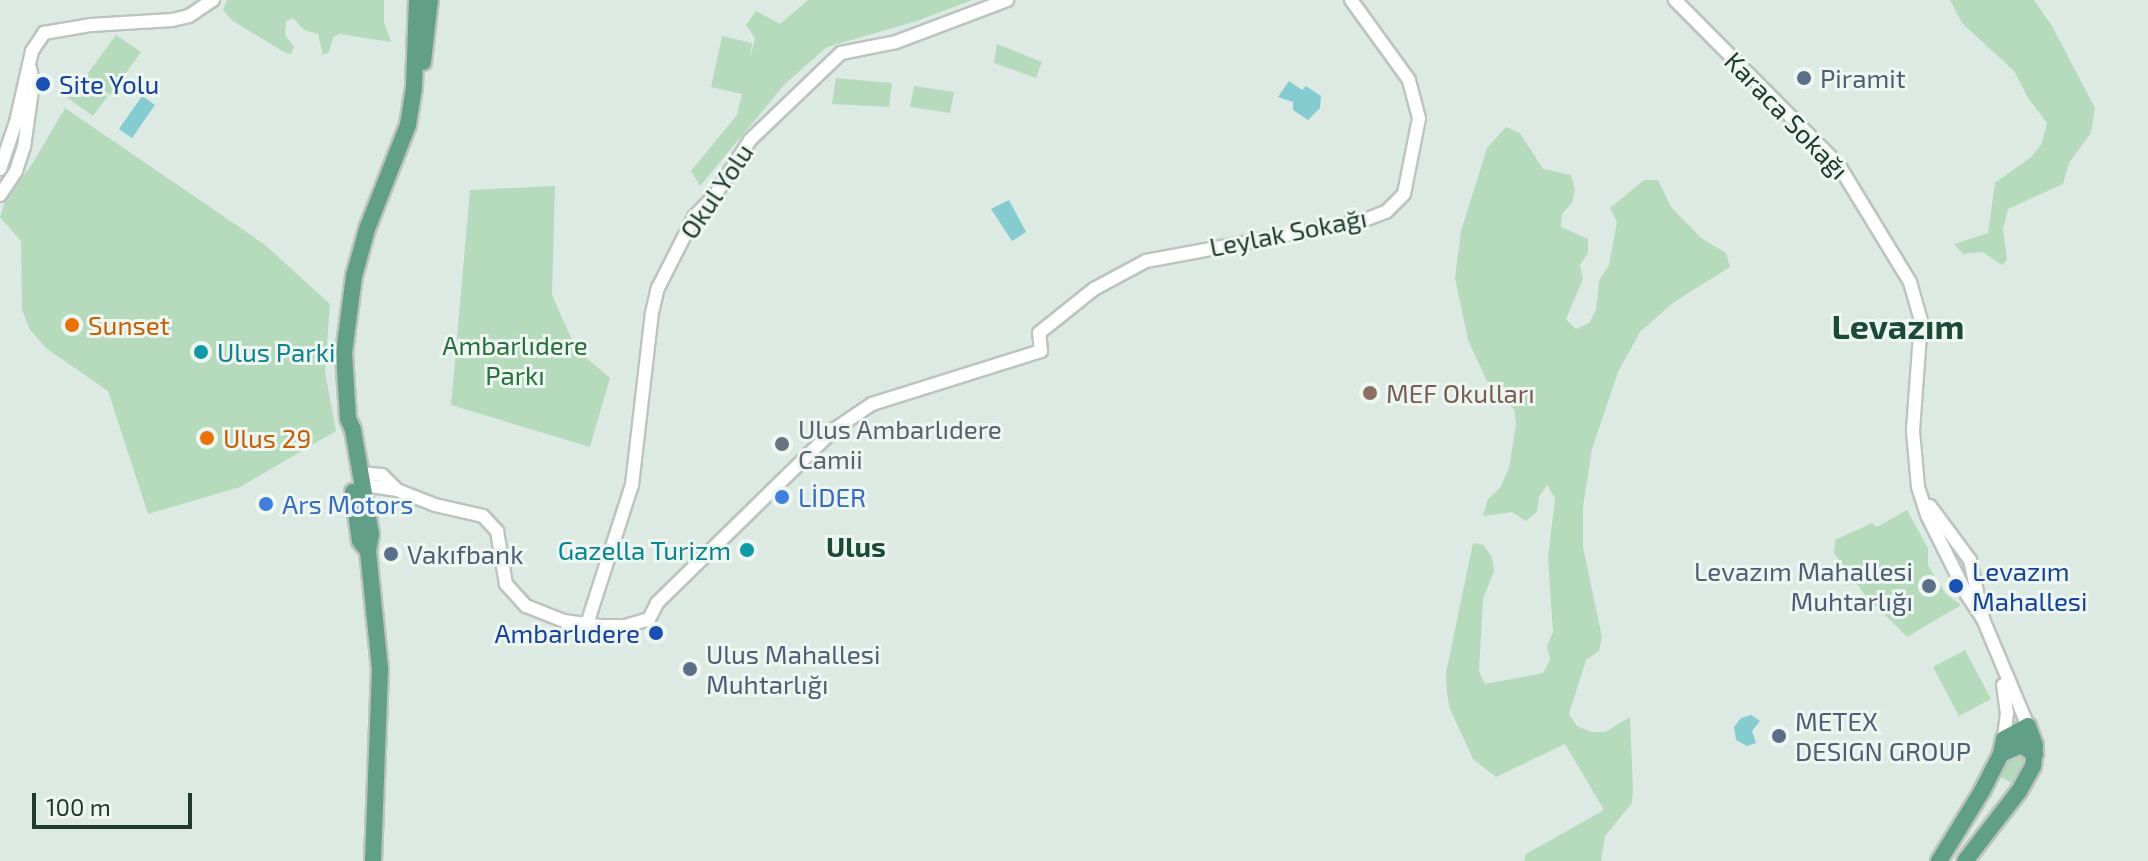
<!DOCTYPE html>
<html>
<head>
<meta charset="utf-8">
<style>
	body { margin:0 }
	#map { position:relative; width:2148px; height:861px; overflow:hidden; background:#dde9e3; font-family:"Exo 2",sans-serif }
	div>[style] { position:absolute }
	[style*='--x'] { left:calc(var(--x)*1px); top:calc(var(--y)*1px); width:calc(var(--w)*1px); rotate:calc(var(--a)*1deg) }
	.green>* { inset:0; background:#b6dbbc }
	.water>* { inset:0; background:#84cccf }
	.roads { filter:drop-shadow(2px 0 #bcc4c1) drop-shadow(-2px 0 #bcc4c1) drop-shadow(0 2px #bcc4c1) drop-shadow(0 -2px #bcc4c1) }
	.minor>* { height:12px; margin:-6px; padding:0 6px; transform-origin:6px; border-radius:6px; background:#fff }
	.major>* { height:16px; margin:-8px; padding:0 8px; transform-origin:8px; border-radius:8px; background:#629f88 }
	.dots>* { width:22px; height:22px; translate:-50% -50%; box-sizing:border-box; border:4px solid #eef6f1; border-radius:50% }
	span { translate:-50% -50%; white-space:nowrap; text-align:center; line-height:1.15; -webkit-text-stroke:6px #eef6f1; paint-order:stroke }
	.service-label { font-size:26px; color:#4e5e75 }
	.left { translate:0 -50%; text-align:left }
	.right { translate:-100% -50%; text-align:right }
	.transit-label { font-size:26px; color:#164399 }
	.street-label { font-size:26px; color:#1f392f }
	.food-label { font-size:26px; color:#c56008 }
	.park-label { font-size:26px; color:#2a6f3d }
	.culture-label { font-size:26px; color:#0d838f }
	.education-label { font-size:26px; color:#785e54 }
	.worship-label { font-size:26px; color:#5b616d }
	.shop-label { font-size:26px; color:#366cbe }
	.neighbourhood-label { font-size:28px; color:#1c4a3a; font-weight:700 }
	.district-label { font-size:34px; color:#1c4a3a; font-weight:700 }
	.scale { position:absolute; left:32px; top:793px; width:160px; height:36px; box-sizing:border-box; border:4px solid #1f392f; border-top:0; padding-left:10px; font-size:24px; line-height:28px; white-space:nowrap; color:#1f392f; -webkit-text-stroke:6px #eef6f1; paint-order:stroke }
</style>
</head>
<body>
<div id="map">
	<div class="green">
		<i style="clip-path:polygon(227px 0,384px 0,384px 22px,391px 42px,340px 34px,333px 37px,329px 52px,323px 55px,318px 34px,304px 30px,293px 18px,286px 21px,285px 35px,294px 47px,291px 54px,284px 52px,233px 21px,223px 10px)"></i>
		<i style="clip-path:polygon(808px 0,972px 0,917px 21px,827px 47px,785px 84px,700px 186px,691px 171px,737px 115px,742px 94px,711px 87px,722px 36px,752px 43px,750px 59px,755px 38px,746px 25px,756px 11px,780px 24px)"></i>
		<i style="clip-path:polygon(1950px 0,2034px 0,2052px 26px,2095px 108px,2091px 133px,2069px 163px,2063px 184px,2008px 209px,2003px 229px,2007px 260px,2002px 265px,1983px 252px,1963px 254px,1954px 244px,1988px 233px,1995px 183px,2031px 157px,2041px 145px,2047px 123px,2028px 98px,2014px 71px,1962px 23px)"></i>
		<i style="clip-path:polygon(116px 35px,141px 52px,110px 95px,85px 77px)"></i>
		<i style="clip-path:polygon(997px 44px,1042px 62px,1036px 78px,994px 63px)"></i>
		<i style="clip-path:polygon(80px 77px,108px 96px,93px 116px,66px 97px)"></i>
		<i style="clip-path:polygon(836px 78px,892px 83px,889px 107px,832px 104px)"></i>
		<i style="clip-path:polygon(914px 86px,954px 92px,950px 113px,910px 107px)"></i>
		<i style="clip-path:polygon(65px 108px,264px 244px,330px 304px,325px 372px,336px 431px,240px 487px,148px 514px,108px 391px,47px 349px,30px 330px,22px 310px,21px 241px,0 217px,6px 198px,31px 166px)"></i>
		<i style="clip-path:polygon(1506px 127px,1520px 133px,1543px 169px,1571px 175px,1575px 190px,1572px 203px,1562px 214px,1561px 227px,1588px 239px,1588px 253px,1580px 265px,1583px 279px,1566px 319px,1576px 329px,1589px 323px,1596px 310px,1599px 281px,1609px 265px,1617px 222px,1610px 208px,1644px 180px,1658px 180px,1671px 207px,1701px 238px,1726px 253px,1730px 267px,1674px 302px,1640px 332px,1618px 372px,1592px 449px,1583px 507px,1583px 547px,1602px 637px,1599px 651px,1586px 660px,1569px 714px,1577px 726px,1591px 732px,1605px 732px,1630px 717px,1633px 789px,1632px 803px,1605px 836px,1601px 861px,1524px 861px,1526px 854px,1604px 810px,1565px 744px,1496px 777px,1473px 759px,1450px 709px,1447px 694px,1446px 673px,1473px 543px,1483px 545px,1492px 557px,1494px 571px,1483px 599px,1479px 671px,1485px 684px,1543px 673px,1550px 660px,1547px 646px,1553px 632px,1548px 558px,1555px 498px,1547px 485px,1539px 497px,1537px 512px,1526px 521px,1512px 512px,1483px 516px,1488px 499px,1500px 488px,1509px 468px,1516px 424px,1514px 409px,1492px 392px,1468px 340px,1455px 278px,1461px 231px,1487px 148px)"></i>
		<i style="clip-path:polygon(555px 186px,552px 295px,576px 349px,610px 378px,590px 447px,451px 405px,470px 190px)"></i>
		<i style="clip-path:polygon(1907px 510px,1928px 548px,1928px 565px,1945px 593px,1961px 605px,1907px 637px,1865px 595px,1834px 553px,1835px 540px,1872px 523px,1877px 527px)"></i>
		<i style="clip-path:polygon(1965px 650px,1991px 699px,1959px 716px,1933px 667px)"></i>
		<i style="clip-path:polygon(2024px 753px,2024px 764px,2013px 784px,1999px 776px,2011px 756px)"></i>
	</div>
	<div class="water">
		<i style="clip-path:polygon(1289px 81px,1302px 90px,1306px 86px,1321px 96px,1320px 108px,1308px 120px,1293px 110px,1293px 102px,1278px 97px)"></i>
		<i style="clip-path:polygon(142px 96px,155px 105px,132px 138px,119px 129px)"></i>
		<i style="clip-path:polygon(1009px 200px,1026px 232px,1012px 241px,991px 209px)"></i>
		<i style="clip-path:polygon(1751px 715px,1760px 721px,1752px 731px,1756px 743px,1747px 746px,1736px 740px,1734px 727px,1741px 718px)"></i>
	</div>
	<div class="roads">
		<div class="minor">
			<i style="--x:1675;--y:0;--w:231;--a:45.2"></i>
			<i style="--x:1838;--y:164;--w:138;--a:58.6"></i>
			<i style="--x:1910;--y:282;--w:41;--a:74.2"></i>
			<i style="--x:1921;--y:321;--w:110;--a:94.2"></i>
			<i style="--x:1913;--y:431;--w:56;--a:84.9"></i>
			<i style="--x:1918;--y:487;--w:29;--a:72"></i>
			<i style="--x:1927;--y:515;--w:89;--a:63.4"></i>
			<i style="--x:1967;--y:595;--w:29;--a:56"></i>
			<i style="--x:0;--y:169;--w:50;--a:-71.2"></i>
			<i style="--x:16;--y:122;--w:73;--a:-77.3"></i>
			<i style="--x:32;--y:51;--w:22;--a:-56"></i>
			<i style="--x:44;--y:33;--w:48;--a:-9.7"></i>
			<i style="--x:91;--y:25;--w:81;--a:-3.5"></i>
			<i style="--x:172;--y:20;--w:17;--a:-13"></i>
			<i style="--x:189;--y:16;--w:29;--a:-34"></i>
			<i style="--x:0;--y:195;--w:29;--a:-56"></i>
			<i style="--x:16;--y:171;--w:25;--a:-72"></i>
			<i style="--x:24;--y:147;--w:65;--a:-82"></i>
			<i style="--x:33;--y:83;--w:15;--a:-101"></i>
			<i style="--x:360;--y:473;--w:22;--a:5"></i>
			<i style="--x:382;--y:475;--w:21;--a:45"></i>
			<i style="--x:363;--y:485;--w:34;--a:8"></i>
			<i style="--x:397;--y:490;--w:41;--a:21.5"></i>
			<i style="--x:435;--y:505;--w:49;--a:12.9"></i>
			<i style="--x:483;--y:516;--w:21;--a:47"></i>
			<i style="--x:497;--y:531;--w:54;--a:80.4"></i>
			<i style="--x:506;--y:584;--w:30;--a:48"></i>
			<i style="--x:526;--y:606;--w:41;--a:21.5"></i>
			<i style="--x:564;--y:621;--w:34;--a:8"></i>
			<i style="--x:598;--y:626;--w:27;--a:0"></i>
			<i style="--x:625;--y:626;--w:25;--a:-16"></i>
			<i style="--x:649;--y:619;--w:18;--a:-63"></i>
			<i style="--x:657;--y:603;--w:213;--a:-44.4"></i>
			<i style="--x:809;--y:454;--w:36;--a:-44"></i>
			<i style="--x:835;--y:429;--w:45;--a:-34"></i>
			<i style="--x:872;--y:404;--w:177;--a:-17.4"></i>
			<i style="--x:1041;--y:351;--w:18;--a:-96"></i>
			<i style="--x:1039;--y:333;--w:70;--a:-38.7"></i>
			<i style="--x:1094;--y:289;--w:59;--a:-28.3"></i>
			<i style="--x:1146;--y:261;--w:220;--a:-10.5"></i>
			<i style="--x:1362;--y:221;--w:26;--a:-21"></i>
			<i style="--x:1386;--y:212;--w:25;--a:-45"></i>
			<i style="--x:1404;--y:194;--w:77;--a:-78.8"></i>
			<i style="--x:1419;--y:118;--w:39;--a:-105"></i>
			<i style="--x:1409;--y:80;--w:99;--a:-125.9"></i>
			<i style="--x:1930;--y:506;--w:67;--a:53.5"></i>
			<i style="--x:1970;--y:560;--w:60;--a:77.6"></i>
			<i style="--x:1983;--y:619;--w:116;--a:67.2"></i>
			<i style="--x:587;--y:624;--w:146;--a:-72.1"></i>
			<i style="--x:632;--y:485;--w:173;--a:-83.4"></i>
			<i style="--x:652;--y:313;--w:26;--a:-77"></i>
			<i style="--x:658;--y:288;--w:80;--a:-63.1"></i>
			<i style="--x:694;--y:217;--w:30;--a:-46"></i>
			<i style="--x:715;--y:195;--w:65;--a:-57.5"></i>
			<i style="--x:750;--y:140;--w:126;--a:-43.7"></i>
			<i style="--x:841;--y:53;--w:56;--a:-11.3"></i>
			<i style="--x:896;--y:42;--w:119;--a:-20.7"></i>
			<i style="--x:2003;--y:685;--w:28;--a:82"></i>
			<i style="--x:2007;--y:713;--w:26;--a:97"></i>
		</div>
		<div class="major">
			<i style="--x:423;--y:62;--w:62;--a:-83.6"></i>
			<i style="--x:353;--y:492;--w:49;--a:81.9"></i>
			<i style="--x:360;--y:541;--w:13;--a:51"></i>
			<i style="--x:2001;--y:754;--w:22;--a:-24"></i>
			<i style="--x:2021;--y:745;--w:17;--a:33"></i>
			<i style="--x:373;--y:861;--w:192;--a:-87.9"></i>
			<i style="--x:380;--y:669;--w:119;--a:-95.8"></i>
			<i style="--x:368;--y:551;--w:17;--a:-80"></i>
			<i style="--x:371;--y:534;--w:106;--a:-99.8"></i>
			<i style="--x:353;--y:430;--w:13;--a:-113"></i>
			<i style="--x:348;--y:418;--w:65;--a:-93.5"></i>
			<i style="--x:344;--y:353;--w:78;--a:-82.6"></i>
			<i style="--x:354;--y:276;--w:49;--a:-74.5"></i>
			<i style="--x:367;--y:229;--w:112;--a:-68.5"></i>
			<i style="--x:408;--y:125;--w:39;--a:-81"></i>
			<i style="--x:414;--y:86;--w:86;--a:-88"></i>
			<i style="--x:1939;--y:861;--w:82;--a:-58.4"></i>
			<i style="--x:1982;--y:791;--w:42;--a:-62.8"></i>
			<i style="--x:2001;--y:754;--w:15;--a:-79"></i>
			<i style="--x:2004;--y:739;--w:27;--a:-28"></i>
			<i style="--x:2028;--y:726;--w:20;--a:70"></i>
			<i style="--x:2035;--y:745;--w:21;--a:95"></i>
			<i style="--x:2033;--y:766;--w:29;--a:119"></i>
			<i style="--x:2019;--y:791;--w:88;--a:127.6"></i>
		</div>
	</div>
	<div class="dots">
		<i style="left:1804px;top:78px;background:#5c6f8a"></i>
		<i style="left:43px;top:84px;background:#1a4fb4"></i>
		<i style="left:72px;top:325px;background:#e8710a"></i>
		<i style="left:201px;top:352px;background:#0f9aa8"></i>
		<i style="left:1370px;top:393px;background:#8d6e63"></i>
		<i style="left:207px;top:438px;background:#e8710a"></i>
		<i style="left:782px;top:444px;background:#6b7280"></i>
		<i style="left:782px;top:497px;background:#3f7fe0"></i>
		<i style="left:266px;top:504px;background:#3f7fe0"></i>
		<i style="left:747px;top:550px;background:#0f9aa8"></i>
		<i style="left:391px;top:554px;background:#5c6f8a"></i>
		<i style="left:1929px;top:586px;background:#5c6f8a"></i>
		<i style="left:1956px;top:586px;background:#1a4fb4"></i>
		<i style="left:656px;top:633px;background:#1a4fb4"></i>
		<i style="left:690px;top:669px;background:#5c6f8a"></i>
		<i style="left:1779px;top:736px;background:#5c6f8a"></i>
	</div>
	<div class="service-label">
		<span class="left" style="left:1820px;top:78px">Piramit</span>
		<span class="left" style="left:407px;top:554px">Vakıfbank</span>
		<span class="right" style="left:1913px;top:586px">Levazım Mahallesi<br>Muhtarlığı</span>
		<span class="left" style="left:706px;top:669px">Ulus Mahallesi<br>Muhtarlığı</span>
		<span class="left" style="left:1795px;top:736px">METEX<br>DESIGN GROUP</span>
	</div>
	<div class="transit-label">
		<span class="left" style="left:59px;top:84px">Site Yolu</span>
		<span class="left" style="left:1972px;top:586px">Levazım<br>Mahallesi</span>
		<span class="right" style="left:640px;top:633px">Ambarlıdere</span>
	</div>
	<div class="street-label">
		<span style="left:1787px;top:115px;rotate:46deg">Karaca Sokağı</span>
		<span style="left:716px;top:191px;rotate:-56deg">Okul Yolu</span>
		<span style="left:1288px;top:232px;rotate:-11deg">Leylak Sokağı</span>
	</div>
	<div class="food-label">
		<span class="left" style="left:88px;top:325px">Sunset</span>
		<span class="left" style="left:223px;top:438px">Ulus 29</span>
	</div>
	<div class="park-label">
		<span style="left:515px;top:360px">Ambarlıdere<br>Parkı</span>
	</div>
	<div class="culture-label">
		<span class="left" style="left:217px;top:352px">Ulus Parki</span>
		<span class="right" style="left:731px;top:550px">Gazella Turizm</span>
	</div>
	<div class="education-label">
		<span class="left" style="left:1386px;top:393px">MEF Okulları</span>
	</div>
	<div class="worship-label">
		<span class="left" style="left:798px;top:444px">Ulus Ambarlıdere<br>Camii</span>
	</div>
	<div class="shop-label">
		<span class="left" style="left:798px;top:497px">LİDER</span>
		<span class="left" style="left:282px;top:504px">Ars Motors</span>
	</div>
	<div class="neighbourhood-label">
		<span style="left:856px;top:546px">Ulus</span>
	</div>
	<div class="district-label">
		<span style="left:1898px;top:326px">Levazım</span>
	</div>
	<div class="scale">100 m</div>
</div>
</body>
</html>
